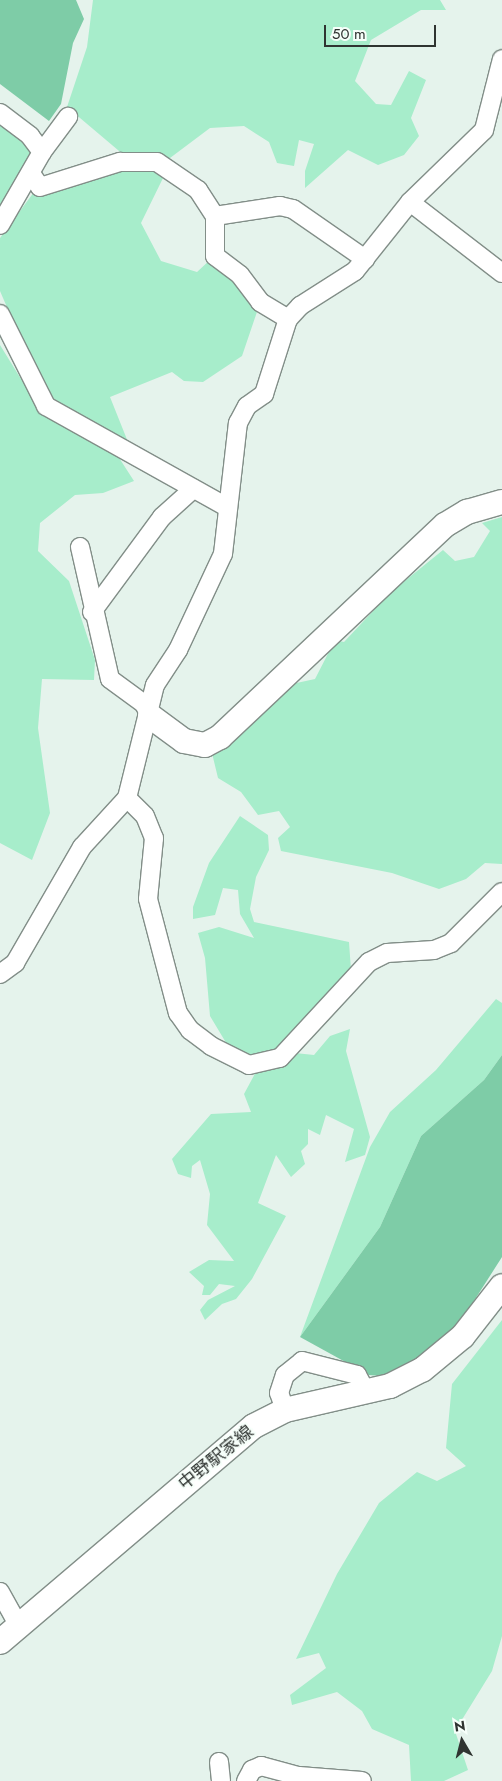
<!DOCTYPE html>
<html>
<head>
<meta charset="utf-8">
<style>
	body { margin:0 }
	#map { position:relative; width:502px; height:1781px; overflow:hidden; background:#e5f3ec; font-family:Jost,"Noto Sans JP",sans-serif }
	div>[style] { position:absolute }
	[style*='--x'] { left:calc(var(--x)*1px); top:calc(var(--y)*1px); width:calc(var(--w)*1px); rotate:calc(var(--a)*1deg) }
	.green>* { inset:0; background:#a7edcb }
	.water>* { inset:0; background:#7ecca7 }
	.roads { filter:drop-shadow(1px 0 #828e88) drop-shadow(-1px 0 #828e88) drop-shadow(0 1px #828e88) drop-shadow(0 -1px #828e88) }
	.street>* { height:18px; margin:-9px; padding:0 9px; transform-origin:9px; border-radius:9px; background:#fff }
	.secondary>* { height:24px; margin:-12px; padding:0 12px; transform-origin:12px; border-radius:12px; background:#fff }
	span { translate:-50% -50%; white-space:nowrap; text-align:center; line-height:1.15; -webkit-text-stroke:4px #f6fffa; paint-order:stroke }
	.street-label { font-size:18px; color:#2f3431 }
	.north { position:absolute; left:437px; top:1716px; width:50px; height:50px; -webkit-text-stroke:4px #f6fffa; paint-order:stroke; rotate:352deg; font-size:14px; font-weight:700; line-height:20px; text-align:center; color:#2f3431 }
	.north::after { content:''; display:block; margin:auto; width:18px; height:22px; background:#2f3431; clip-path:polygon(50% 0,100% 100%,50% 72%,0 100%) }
	.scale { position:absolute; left:324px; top:25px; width:112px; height:22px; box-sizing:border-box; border:2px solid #2f3431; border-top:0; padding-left:6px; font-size:15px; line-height:18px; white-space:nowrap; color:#2f3431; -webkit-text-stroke:4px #f6fffa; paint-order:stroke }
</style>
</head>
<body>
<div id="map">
	<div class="green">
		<i style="clip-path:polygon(93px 0,440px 0,446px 10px,421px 10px,371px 40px,355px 81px,376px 104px,391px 105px,409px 71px,426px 80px,411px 118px,419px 136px,404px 155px,378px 165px,348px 150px,305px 188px,305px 171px,314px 144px,299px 140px,294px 166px,277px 163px,269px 142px,244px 126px,210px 128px,166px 161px,125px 156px,67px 107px,87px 47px)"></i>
		<i style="clip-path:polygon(0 118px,31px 149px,29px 168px,0 217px)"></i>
		<i style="clip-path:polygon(141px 163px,164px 176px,141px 223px,161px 261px,197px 272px,211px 259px,259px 306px,242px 356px,203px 382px,184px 381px,172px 372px,110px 397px,130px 447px,46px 398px,0 291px,0 238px,34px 192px)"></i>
		<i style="clip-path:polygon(0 345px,42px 413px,114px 450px,134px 481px,103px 493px,75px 495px,40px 523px,38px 551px,69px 581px,95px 660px,94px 680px,42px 679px,38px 728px,50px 813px,32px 860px,0 843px)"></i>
		<i style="clip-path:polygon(502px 517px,502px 864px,485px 863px,466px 879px,439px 889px,392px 873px,281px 851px,278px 838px,290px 827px,279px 811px,258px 815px,241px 792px,218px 778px,211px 749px,278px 687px,315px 679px,335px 640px,344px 642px,390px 593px,443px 550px,455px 561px,474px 557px,490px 531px,482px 523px)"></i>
		<i style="clip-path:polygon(240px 816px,268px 835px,269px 850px,256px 877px,250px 909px,254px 922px,349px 942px,351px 970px,279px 1050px,243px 1057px,231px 1051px,210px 1016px,205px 958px,198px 933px,219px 927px,254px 938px,240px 914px,238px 890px,223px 888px,215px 915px,193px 919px,193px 907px,209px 863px)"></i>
		<i style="clip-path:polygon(496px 999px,502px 1003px,502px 1055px,484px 1080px,421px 1136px,380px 1227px,300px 1337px,370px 1147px,390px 1112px,436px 1070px)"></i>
		<i style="clip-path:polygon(350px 1029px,346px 1051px,370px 1137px,365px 1155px,345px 1162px,354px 1129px,326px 1115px,320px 1135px,308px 1129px,308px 1144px,301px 1151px,305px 1164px,291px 1177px,276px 1155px,258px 1203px,286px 1216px,252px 1279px,236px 1299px,222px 1304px,205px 1320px,200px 1310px,208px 1300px,235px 1286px,219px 1284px,210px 1295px,202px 1295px,204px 1286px,189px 1272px,209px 1260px,234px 1261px,207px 1225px,210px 1194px,200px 1160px,192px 1166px,191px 1178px,178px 1174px,172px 1159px,211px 1114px,251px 1112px,244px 1094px,257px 1070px,295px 1053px,314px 1055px,330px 1036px)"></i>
		<i style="clip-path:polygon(502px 1320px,502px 1636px,492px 1671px,455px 1731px,468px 1770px,444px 1781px,411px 1781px,409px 1745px,372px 1729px,362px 1711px,337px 1692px,292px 1705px,290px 1695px,326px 1668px,319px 1653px,296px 1659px,337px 1574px,379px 1503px,417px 1472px,437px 1481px,466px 1466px,446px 1448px,452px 1384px)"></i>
	</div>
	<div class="water">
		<i style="clip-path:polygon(0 0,76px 0,84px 19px,73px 43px,61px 104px,49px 121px,0 84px)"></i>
		<i style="clip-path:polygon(502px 1055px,502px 1257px,472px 1304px,449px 1334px,424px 1355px,381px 1376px,369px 1375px,300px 1337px,380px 1227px,421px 1136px,484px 1080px)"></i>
	</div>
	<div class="roads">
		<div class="street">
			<i style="--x:0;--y:113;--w:38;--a:37"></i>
			<i style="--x:30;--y:136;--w:20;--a:53"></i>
			<i style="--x:42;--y:152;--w:84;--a:119.9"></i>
			<i style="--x:42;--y:152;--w:44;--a:-53.4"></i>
			<i style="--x:32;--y:175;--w:14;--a:56"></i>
			<i style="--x:40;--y:187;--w:84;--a:-17.4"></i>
			<i style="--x:120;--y:162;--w:37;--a:0"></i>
			<i style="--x:157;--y:162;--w:50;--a:34.3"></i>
			<i style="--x:198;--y:190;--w:31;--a:57"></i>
			<i style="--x:215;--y:216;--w:40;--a:90"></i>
			<i style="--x:215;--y:256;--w:31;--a:37"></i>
			<i style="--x:240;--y:275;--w:34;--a:53"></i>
			<i style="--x:260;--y:302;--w:33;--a:31"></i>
			<i style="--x:410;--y:202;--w:116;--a:37.7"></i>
			<i style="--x:215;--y:216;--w:66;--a:-8.7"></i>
			<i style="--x:280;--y:206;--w:13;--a:13"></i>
			<i style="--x:293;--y:209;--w:88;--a:34.8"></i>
			<i style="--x:0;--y:314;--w:103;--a:63.4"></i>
			<i style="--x:46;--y:406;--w:205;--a:29.2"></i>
			<i style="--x:80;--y:547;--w:135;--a:77.2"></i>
			<i style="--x:110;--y:679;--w:42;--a:36.3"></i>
			<i style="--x:144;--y:704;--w:13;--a:63"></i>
			<i style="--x:92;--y:612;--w:118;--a:-53.6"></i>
			<i style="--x:162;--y:517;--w:42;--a:-42.1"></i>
			<i style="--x:127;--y:798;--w:25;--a:45"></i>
			<i style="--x:145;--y:816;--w:24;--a:68"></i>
			<i style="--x:154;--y:838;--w:61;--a:95.6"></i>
			<i style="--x:148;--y:899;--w:118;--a:75.3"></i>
			<i style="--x:178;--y:1013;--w:21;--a:55"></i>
			<i style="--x:190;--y:1030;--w:26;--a:37"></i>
			<i style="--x:211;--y:1046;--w:42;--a:26.6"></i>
			<i style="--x:249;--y:1065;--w:32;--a:-13"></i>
			<i style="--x:280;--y:1058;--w:131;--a:-47.2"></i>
			<i style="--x:369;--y:962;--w:20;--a:-27"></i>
			<i style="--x:387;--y:953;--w:47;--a:-3.7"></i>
			<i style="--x:434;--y:950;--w:18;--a:-22"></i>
			<i style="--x:451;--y:943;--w:72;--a:-45"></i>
			<i style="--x:0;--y:974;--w:19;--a:-36"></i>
			<i style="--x:15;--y:963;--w:134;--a:-60"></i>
			<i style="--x:82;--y:847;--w:67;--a:-47.4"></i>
			<i style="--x:127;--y:798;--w:116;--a:-76.1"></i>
			<i style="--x:155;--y:685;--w:42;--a:-56.7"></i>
			<i style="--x:178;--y:650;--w:106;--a:-64.9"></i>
			<i style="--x:223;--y:554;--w:132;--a:-83.5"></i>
			<i style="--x:238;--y:423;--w:19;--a:-62"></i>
			<i style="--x:247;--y:406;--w:21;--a:-35"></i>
			<i style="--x:264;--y:394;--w:79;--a:-72.3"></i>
			<i style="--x:288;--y:319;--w:18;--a:-47"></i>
			<i style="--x:300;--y:306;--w:65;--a:-32.5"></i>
			<i style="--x:355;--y:271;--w:88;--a:-51.4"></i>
			<i style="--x:410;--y:202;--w:103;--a:-44.2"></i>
			<i style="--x:484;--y:130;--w:73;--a:-75.8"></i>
			<i style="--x:285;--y:1410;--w:18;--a:-109"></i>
			<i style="--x:279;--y:1393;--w:19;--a:-72"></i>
			<i style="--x:285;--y:1375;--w:22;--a:-39"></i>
			<i style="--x:302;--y:1361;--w:57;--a:14.3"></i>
			<i style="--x:357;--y:1375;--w:18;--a:61"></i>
			<i style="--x:0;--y:1592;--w:39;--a:61"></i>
			<i style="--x:219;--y:1762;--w:19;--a:84"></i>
			<i style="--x:246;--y:1781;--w:13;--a:-61"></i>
			<i style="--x:252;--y:1770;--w:10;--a:-24"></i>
			<i style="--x:261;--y:1766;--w:39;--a:15"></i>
			<i style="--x:299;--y:1776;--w:63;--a:4.5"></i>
		</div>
		<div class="secondary">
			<i style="--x:150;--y:716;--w:42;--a:36.3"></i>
			<i style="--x:184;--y:741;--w:21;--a:11"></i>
			<i style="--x:205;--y:745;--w:17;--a:-28"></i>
			<i style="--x:220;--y:737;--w:309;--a:-43.3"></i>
			<i style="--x:445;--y:525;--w:26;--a:-31"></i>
			<i style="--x:467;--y:512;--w:36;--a:-16"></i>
			<i style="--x:0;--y:1642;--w:333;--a:-40.4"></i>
			<i style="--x:254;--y:1426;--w:35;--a:-27"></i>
			<i style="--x:285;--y:1410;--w:108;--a:-12.9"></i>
			<i style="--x:390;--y:1386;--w:36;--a:-27"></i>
			<i style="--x:422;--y:1370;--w:53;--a:-39.7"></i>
			<i style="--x:463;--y:1336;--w:63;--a:-52"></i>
		</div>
	</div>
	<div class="street-label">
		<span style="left:216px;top:1458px;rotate:-39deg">中野駅家線</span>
	</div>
	<div class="north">N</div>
	<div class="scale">50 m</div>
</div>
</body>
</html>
